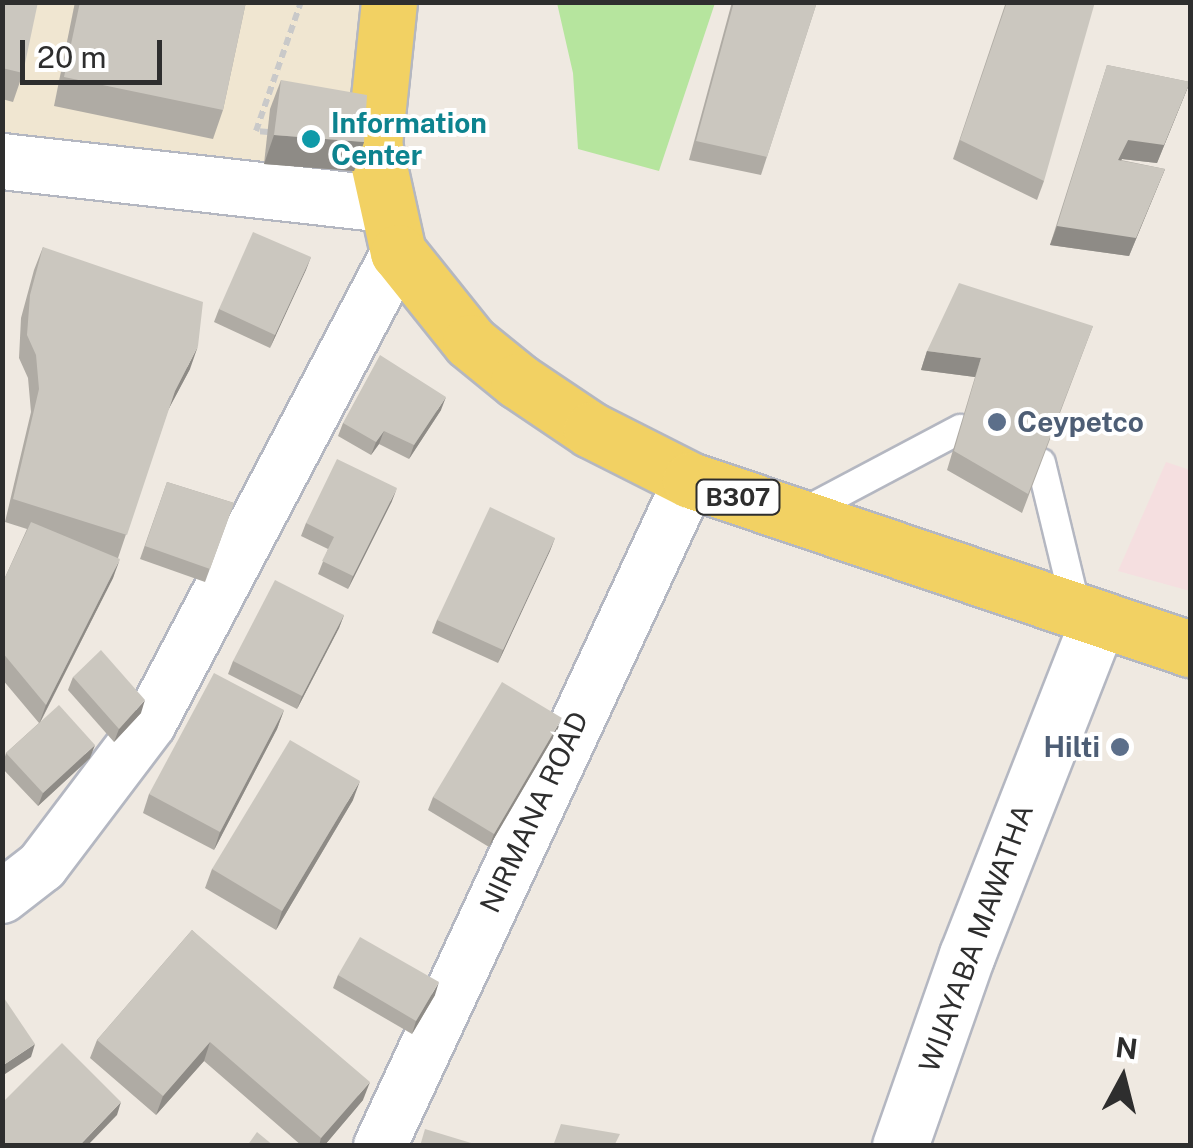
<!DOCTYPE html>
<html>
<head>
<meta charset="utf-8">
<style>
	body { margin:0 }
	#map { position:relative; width:1193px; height:1148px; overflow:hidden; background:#efe9e1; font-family:"Public Sans",sans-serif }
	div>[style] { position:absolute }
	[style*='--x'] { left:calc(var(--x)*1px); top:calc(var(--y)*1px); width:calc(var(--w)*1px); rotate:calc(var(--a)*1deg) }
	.education>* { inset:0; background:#f0e6d1 }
	.medical>* { inset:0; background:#f5dfe0 }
	.green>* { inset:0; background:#b6e59e }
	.path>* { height:6px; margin-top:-3px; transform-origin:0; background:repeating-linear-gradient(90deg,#c9c9c9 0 8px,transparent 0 13px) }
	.roads { filter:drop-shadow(2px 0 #b4b7c1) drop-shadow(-2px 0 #b4b7c1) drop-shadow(0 2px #b4b7c1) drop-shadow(0 -2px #b4b7c1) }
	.lane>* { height:28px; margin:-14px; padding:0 14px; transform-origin:14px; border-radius:14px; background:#fff }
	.street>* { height:52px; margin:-26px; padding:0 26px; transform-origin:26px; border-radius:26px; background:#fff }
	.secondary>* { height:55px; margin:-27.5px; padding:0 27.5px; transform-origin:27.5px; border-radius:27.5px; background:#fff }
	.primary>* { height:55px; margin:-27.5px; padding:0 27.5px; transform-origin:27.5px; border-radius:27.5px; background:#f2d163 }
	.wall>* { inset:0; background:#afaba4 }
	.shaded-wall>* { inset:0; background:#8e8b86 }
	.building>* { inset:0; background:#cbc7bf }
	.dots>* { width:28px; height:28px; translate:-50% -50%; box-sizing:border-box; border:5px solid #fff; border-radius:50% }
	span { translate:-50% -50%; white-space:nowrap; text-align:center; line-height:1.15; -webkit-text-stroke:8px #fff; paint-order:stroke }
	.shield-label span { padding:2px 8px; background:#fff; border:2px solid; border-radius:8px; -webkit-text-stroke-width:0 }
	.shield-label { font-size:25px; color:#2e2e2e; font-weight:700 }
	.culture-label { font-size:28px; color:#0d838f; font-weight:700 }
	.left { translate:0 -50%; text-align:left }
	.service-label { font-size:28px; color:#4e5e75; font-weight:700 }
	.right { translate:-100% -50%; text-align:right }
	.street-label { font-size:28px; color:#2e2e2e }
	.frame { position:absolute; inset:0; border:5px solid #2e2e2e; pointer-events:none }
	.north { position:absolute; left:1073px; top:1028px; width:100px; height:100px; -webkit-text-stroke:8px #fff; paint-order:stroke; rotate:7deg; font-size:28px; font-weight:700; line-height:40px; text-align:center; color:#2e2e2e }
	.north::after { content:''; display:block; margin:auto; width:35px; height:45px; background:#2e2e2e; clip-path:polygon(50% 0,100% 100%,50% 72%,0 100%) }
	.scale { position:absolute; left:20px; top:40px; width:142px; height:45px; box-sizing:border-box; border:5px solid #2e2e2e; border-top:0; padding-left:12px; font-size:30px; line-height:35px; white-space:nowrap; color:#2e2e2e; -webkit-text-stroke:8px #fff; paint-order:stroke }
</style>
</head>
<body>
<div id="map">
	<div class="education">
		<i style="clip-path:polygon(2px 3px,364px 3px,360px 174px,3px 135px)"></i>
	</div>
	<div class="medical">
		<i style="clip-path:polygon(1166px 462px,1190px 470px,1190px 591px,1118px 571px)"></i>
	</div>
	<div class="green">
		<i style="clip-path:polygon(557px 3px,715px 3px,659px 171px,578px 149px,573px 73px)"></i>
	</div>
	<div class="path">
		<i style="--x:268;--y:132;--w:12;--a:-175"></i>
		<i style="--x:256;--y:131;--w:137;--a:-70.8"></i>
	</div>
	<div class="roads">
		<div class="lane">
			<i style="--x:1041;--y:463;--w:153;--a:76.4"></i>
			<i style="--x:796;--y:516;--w:186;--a:-27.9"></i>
		</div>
		<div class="street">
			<i style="--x:2;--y:897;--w:51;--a:-37.8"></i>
			<i style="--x:42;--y:866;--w:179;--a:-52.9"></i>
			<i style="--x:150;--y:723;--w:532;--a:-62.23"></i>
			<i style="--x:380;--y:1146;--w:735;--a:-65.04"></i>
		</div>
		<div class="secondary">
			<i style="--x:2;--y:161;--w:384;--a:6.4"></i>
			<i style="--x:900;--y:1146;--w:202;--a:-70.7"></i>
			<i style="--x:967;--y:955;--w:360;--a:-68.6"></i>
		</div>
		<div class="primary">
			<i style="--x:389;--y:2;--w:143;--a:96"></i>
			<i style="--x:374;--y:144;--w:111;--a:77.5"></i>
			<i style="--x:398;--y:252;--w:115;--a:51.3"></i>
			<i style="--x:470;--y:342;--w:62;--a:39.1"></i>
			<i style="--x:518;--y:381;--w:88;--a:33.9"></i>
			<i style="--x:591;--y:430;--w:111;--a:26.8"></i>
			<i style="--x:690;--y:480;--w:528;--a:18.68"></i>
		</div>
	</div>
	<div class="wall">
		<i style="clip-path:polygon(2px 2px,23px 73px,13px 102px,2px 99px)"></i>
		<i style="clip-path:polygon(75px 2px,246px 2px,223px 110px,213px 139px,54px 106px)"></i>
		<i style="clip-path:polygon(732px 2px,817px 2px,761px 175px,689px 160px)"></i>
		<i style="clip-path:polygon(1006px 2px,1044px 181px,1037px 200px,953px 159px)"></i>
		<i style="clip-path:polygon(1107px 65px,1190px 82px,1157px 163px,1122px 159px,1121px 160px,1165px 169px,1129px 256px,1050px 245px)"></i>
		<i style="clip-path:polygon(281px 80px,364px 142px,354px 171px,264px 164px,270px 109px)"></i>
		<i style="clip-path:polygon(43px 247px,190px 369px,168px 410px,118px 558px,113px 578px,40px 723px,90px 758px,38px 806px,2px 768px,6px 753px,39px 723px,2px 679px,2px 584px,27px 529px,5px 522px,31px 412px,28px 378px,19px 358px,21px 318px,34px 270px)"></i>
		<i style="clip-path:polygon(311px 257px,270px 348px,214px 322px,219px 309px)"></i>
		<i style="clip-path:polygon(1093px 326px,1022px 513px,947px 470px,975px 377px,921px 370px,927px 351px)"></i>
		<i style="clip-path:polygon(441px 410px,409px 459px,379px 444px,371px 455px,338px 436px,343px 423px)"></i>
		<i style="clip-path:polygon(167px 482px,234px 503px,205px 582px,140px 559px)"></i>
		<i style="clip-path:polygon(392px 501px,348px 589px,318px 574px,328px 549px,301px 536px,306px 523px)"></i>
		<i style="clip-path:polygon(555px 538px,498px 663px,432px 633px,437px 620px)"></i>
		<i style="clip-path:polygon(344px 615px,339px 628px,297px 709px,228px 674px,233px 661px)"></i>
		<i style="clip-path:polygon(73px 677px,141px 713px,114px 742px,68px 690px)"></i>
		<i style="clip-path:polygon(284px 710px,277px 729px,214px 850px,143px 813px,149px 794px)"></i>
		<i style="clip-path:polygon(557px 731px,489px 847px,428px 810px,433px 797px)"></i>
		<i style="clip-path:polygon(353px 800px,276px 930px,205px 888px,212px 869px)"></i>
		<i style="clip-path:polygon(192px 930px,363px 1100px,324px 1146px,302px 1146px,204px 1061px,156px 1115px,90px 1058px,97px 1040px)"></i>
		<i style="clip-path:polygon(338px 975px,435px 995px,412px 1034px,333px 988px)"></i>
	</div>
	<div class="shaded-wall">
		<i style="clip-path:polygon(1190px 82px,1157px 163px,1122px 159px,1111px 178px,1118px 160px,1128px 140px)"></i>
		<i style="clip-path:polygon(274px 135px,364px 142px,354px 171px,264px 164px)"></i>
		<i style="clip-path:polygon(1165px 169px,1129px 256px,1050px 245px,1057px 226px)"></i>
		<i style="clip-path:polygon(311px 257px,306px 270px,270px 348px,275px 335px)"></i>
		<i style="clip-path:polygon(198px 346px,190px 369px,166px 414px,175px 391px)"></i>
		<i style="clip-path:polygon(927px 351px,981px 358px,975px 377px,921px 370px)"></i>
		<i style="clip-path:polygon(446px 397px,441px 410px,409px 459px,414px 445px)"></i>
		<i style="clip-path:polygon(384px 431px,379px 444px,371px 455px,376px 442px)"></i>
		<i style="clip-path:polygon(397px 488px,392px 501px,348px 589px,353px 576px)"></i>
		<i style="clip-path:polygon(555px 538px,550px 551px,498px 663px,503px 650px)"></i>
		<i style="clip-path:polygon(120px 559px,113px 578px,39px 724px,46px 705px)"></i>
		<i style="clip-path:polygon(344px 615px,339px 628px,297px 709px,302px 696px)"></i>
		<i style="clip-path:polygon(145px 700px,141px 713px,114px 742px,119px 729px)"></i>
		<i style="clip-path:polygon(284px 710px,277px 729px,214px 850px,220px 832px)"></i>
		<i style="clip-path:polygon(562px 718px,557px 731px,489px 847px,494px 834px)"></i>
		<i style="clip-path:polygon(95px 745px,90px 758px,38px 806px,43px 793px)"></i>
		<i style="clip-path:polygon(360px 781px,353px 800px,276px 930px,282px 911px)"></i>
		<i style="clip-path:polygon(439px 982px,435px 995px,412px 1034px,416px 1021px)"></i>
		<i style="clip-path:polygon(210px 1042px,204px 1061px,156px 1115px,163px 1096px)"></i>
		<i style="clip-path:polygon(35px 1044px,31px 1057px,2px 1076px,2px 1066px)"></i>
		<i style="clip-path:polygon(370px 1082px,363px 1100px,324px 1146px,319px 1146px,321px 1138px)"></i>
		<i style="clip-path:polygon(121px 1102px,117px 1115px,87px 1146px,79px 1146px)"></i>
	</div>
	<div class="building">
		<i style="clip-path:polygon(2px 2px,38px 2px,23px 73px,2px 68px)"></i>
		<i style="clip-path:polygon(80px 2px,246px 2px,223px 110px,64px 77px)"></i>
		<i style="clip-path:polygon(734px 2px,817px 2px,767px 157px,696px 141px)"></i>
		<i style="clip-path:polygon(1007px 2px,1095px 2px,1044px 181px,960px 140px)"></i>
		<i style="clip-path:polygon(1107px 65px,1190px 82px,1164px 145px,1128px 140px,1118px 160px,1165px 169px,1136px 238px,1057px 226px)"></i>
		<i style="clip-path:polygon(281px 80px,367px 95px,364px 142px,274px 135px)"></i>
		<i style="clip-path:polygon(253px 232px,311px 257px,275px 335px,219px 309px)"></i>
		<i style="clip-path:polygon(43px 247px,203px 302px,198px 346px,175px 391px,127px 535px,13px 499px,39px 389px,36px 355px,27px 335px,30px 295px)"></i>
		<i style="clip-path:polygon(959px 283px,1093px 326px,1028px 494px,954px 451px,981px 358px,927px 351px)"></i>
		<i style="clip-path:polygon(380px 355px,446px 397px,414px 445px,384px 431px,376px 442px,343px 423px)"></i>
		<i style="clip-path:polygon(337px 459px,397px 488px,353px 576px,322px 561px,334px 537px,306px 523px)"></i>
		<i style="clip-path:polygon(167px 482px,234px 503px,210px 569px,145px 546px)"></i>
		<i style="clip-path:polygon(490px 507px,555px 538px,503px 650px,437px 620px)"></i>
		<i style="clip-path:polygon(31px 522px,120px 559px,46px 705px,2px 652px,2px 584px)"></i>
		<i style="clip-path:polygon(275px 580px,344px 615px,302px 696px,233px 661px)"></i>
		<i style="clip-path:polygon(101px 650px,145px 700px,119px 729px,73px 677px)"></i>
		<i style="clip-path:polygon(214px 673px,284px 710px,220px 832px,149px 794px)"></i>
		<i style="clip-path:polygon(502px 682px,562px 718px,494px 834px,433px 797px)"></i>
		<i style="clip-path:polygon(59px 705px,95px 745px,43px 793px,6px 753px)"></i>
		<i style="clip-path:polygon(290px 740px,360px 781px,282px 911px,212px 869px)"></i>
		<i style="clip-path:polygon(192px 930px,370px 1082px,321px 1138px,210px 1042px,163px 1096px,97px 1040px)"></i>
		<i style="clip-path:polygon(360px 937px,439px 982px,416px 1021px,338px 975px)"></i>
		<i style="clip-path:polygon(2px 995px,35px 1044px,2px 1066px)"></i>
		<i style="clip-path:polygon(62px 1043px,121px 1102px,79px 1146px,2px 1146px,2px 1103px)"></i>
		<i style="clip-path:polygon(561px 1124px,620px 1134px,614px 1146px,553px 1146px)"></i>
		<i style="clip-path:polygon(425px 1129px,481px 1146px,420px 1146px)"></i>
		<i style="clip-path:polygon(257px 1132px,274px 1146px,247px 1146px)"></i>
	</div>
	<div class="dots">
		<i style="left:311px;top:139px;background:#0f9aa8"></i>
		<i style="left:997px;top:422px;background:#5c6f8a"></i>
		<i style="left:1120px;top:747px;background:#5c6f8a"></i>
	</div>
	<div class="shield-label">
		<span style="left:738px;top:497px">B307</span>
	</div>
	<div class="culture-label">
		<span class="left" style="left:331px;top:139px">Information<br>Center</span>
	</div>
	<div class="service-label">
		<span class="left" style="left:1017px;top:422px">Ceypetco</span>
		<span class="right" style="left:1100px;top:747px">Hilti</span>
	</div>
	<div class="street-label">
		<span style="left:534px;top:812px;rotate:-65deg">NIRMANA ROAD</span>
		<span style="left:976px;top:938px;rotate:-70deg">WIJAYABA MAWATHA</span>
	</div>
	<div class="frame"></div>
	<div class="north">N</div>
	<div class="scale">20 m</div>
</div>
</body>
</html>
